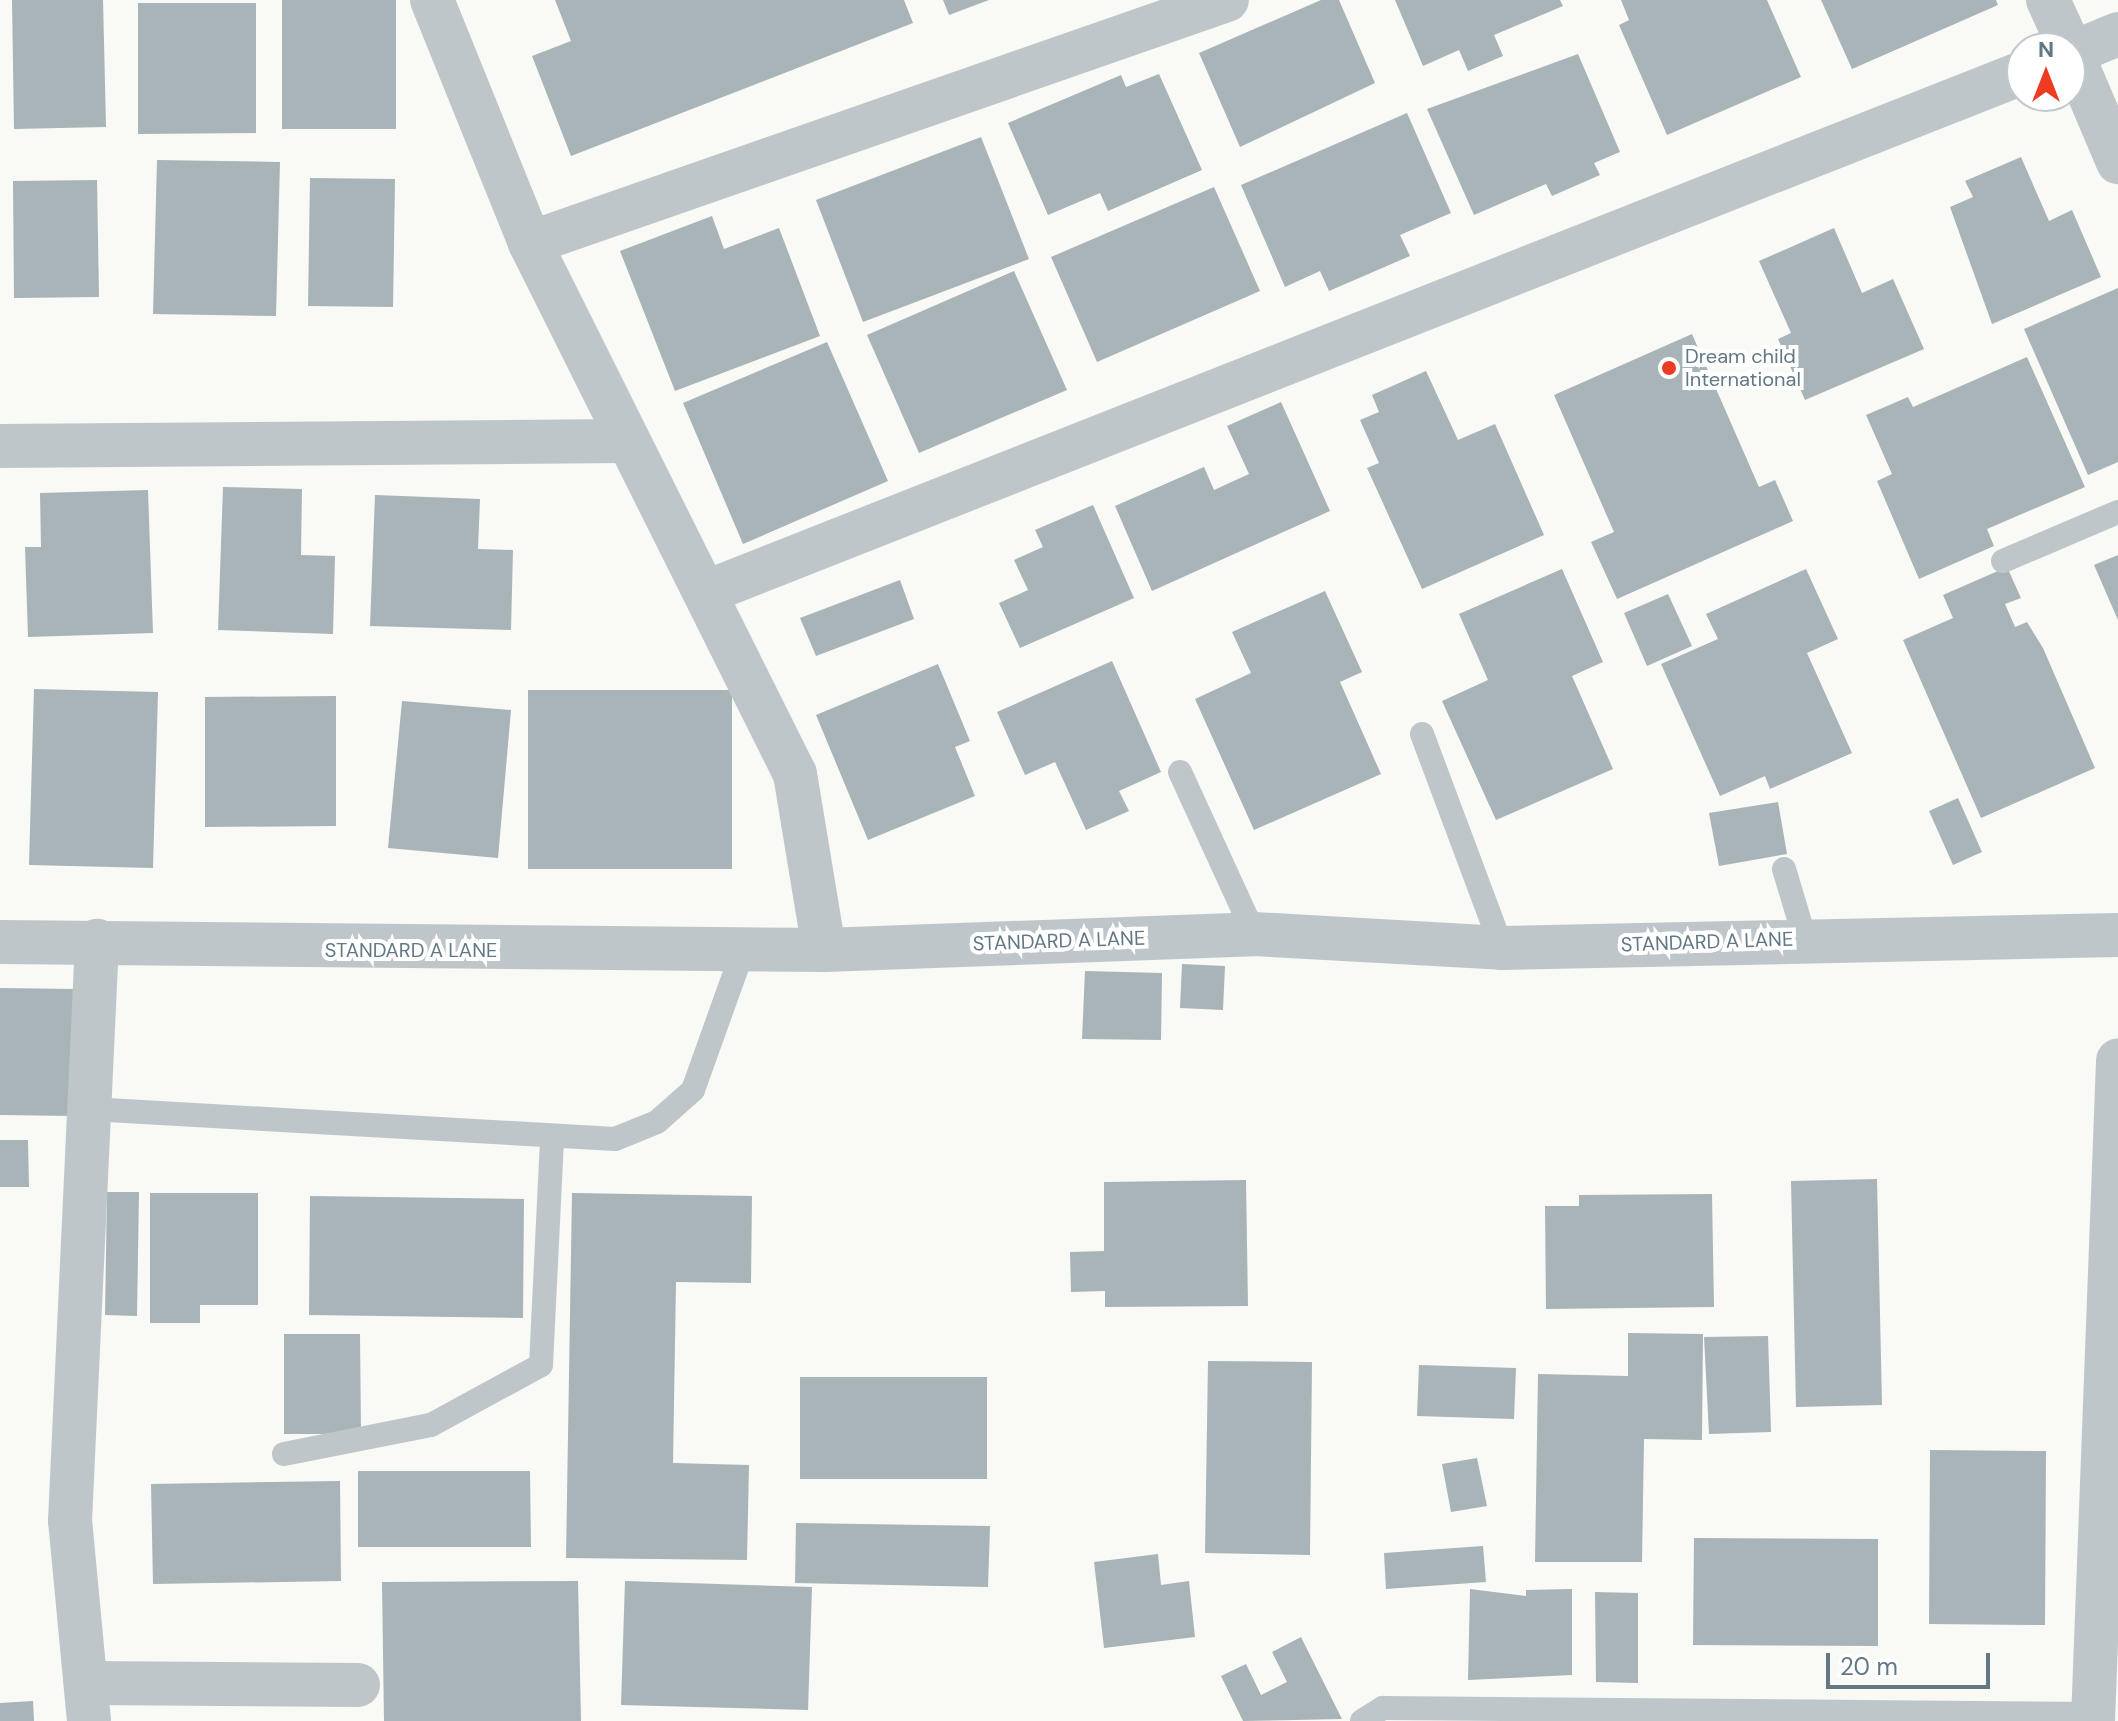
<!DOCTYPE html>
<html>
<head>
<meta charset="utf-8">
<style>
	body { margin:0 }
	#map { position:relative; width:2118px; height:1721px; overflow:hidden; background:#f9f9f6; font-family:"DM Sans",sans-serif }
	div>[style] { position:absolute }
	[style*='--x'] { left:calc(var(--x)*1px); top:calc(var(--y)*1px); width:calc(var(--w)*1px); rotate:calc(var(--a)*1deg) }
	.building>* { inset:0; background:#a8b4b8 }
	.lane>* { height:24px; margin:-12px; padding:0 12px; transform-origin:12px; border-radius:12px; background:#bfc6c9 }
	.street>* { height:44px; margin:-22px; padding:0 22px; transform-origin:22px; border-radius:22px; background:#bfc6c9 }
	.dots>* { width:22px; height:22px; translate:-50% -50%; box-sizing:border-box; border:4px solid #fff; border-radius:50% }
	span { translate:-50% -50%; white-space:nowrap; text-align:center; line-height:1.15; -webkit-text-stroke:8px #fff; paint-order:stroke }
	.poi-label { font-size:20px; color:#627883 }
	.left { translate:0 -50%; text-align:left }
	.street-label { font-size:20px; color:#627883 }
	.north { position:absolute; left:2006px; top:32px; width:80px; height:80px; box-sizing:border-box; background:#fff; border:2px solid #c0c9cd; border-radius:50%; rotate:0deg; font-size:22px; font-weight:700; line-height:32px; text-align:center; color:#627883 }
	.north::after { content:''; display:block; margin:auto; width:28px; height:36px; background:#ed3c22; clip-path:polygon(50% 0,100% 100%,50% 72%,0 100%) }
	.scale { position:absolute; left:1826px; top:1653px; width:164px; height:36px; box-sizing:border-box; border:4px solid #627883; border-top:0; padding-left:10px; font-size:24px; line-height:28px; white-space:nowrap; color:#627883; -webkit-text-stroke:6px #fff; paint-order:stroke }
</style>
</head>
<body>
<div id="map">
	<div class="building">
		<i style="clip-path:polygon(12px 0,103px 0,106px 127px,14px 129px)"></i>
		<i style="clip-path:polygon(282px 0,396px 0,396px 129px,282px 129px)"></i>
		<i style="clip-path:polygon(555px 0,904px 0,913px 23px,571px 156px,532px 56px,571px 41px)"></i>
		<i style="clip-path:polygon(943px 0,989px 0,949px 15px)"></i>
		<i style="clip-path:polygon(1321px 0,1339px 0,1375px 83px,1240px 147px,1199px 53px)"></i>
		<i style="clip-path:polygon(1395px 0,1560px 0,1563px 6px,1494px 35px,1503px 56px,1468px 71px,1459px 50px,1423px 66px)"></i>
		<i style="clip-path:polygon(1621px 0,1767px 0,1801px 77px,1667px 135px,1619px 25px,1629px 20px)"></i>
		<i style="clip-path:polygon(1821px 0,1996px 0,1998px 5px,1852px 69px)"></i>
		<i style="clip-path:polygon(138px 3px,256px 3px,256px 133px,138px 134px)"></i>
		<i style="clip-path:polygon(1578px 54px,1620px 152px,1594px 163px,1600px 175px,1552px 196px,1546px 184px,1474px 215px,1427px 109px)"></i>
		<i style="clip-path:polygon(1159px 74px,1202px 170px,1108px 211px,1100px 193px,1048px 215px,1008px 123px,1121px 75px,1126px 87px)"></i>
		<i style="clip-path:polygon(1407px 113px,1451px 213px,1400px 235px,1410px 256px,1329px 291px,1320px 271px,1285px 287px,1241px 185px)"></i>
		<i style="clip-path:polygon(981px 137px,1029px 259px,863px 322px,816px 200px)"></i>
		<i style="clip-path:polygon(2021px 157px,2049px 221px,2072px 210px,2101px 277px,1992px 324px,1950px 207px,1973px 197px,1965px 181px)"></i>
		<i style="clip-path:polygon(157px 160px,280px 162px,276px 316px,153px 314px)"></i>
		<i style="clip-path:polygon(310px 178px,395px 179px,393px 307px,308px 306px)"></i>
		<i style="clip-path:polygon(97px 180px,99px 297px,14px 298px,13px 181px)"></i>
		<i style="clip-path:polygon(1214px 187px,1260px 291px,1097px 362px,1051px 257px)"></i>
		<i style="clip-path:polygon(712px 216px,724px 249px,779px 228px,820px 336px,675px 391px,620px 251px)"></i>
		<i style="clip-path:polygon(1834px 228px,1862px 293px,1893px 279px,1924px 349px,1805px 400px,1778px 339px,1791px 333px,1759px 261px)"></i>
		<i style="clip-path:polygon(1014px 271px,1067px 390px,919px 453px,867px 335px)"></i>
		<i style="clip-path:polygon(2118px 288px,2118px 462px,2088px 475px,2024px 329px)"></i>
		<i style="clip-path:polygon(1692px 334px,1759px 487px,1775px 480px,1793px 521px,1617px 599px,1591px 542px,1614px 532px,1554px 395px)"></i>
		<i style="clip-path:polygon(827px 342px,888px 481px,743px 544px,683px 403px)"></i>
		<i style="clip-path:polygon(2027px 357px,2085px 487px,1987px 529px,1994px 546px,1919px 579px,1877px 481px,1892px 474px,1866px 415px,1908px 397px,1913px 407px)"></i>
		<i style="clip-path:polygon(1426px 371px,1458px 440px,1495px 424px,1544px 535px,1422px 589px,1367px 468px,1379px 463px,1360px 420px,1379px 412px,1372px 395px)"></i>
		<i style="clip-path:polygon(1281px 402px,1330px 511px,1152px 591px,1115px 506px,1204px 467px,1214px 490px,1249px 474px,1227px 426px)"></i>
		<i style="clip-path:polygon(223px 487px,302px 489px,301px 555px,335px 556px,333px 634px,218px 630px)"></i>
		<i style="clip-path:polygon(148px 490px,153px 633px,28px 637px,25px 547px,41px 547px,40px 493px)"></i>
		<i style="clip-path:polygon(375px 495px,480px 499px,478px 549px,513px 550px,511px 630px,370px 626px)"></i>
		<i style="clip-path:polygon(1093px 505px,1134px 598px,1020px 648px,999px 603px,1028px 590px,1014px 560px,1043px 547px,1035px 530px)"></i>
		<i style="clip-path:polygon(2118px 555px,2118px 620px,2094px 565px)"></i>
		<i style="clip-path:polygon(2007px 567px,2021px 598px,2005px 604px,2015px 627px,2027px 622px,2043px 648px,2095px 768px,1981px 818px,1903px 640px,1953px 618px,1943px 595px)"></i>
		<i style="clip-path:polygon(1562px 569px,1603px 662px,1572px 676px,1613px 769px,1496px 820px,1442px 701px,1488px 680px,1459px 614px)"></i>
		<i style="clip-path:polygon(1806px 569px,1838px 639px,1807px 653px,1852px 753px,1770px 789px,1765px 776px,1720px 796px,1661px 664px,1718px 639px,1706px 614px)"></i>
		<i style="clip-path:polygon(900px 580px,914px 619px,816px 656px,800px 618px)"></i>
		<i style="clip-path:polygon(1325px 591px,1362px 672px,1340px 682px,1381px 774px,1254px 830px,1195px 699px,1251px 673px,1232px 632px)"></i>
		<i style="clip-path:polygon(1668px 594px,1692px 646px,1647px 666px,1624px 613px)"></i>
		<i style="clip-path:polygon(1112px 661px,1161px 772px,1119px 791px,1129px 811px,1086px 830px,1055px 762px,1025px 775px,997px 712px)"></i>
		<i style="clip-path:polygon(938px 664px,970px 741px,955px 747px,975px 796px,868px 840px,816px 715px)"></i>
		<i style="clip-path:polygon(34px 689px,158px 692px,153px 868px,29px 865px)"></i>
		<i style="clip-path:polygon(528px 690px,732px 690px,732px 869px,528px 869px)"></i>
		<i style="clip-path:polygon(336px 696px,336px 826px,205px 827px,205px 697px)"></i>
		<i style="clip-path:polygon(402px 701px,511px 710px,498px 858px,388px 848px)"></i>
		<i style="clip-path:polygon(1958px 798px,1982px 852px,1953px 865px,1929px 811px)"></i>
		<i style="clip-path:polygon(1778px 802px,1787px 854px,1719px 866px,1709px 813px)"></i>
		<i style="clip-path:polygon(1182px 964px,1225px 966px,1223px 1010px,1180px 1008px)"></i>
		<i style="clip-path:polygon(1085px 971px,1162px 973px,1161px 1040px,1082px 1039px)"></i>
		<i style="clip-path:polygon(0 988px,75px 989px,73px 1116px,0 1115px)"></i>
		<i style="clip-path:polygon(0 1140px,28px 1140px,29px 1187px,0 1187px)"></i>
		<i style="clip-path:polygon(1877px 1179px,1882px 1405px,1796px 1407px,1791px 1181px)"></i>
		<i style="clip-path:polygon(1246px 1180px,1248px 1306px,1105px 1307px,1105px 1291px,1071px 1292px,1070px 1252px,1104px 1251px,1104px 1182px)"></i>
		<i style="clip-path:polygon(107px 1192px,139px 1192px,137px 1316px,105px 1315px)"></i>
		<i style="clip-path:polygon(150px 1193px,258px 1193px,258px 1305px,200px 1305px,200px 1323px,150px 1323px)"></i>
		<i style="clip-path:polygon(572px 1193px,752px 1196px,751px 1283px,676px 1282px,673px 1463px,749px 1465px,747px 1560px,566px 1558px)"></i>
		<i style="clip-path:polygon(1712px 1194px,1714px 1307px,1546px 1309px,1545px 1206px,1579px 1206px,1579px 1195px)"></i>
		<i style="clip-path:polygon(310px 1196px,524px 1199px,523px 1318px,309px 1315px)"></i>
		<i style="clip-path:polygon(1628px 1333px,1703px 1334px,1702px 1440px,1644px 1439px,1642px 1562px,1535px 1562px,1538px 1374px,1628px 1376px)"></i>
		<i style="clip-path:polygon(284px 1334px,360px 1334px,361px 1434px,284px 1434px)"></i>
		<i style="clip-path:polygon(1768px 1336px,1771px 1432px,1709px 1434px,1704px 1337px)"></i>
		<i style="clip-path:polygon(1208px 1361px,1312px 1362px,1310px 1555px,1205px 1553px)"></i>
		<i style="clip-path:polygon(1419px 1365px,1516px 1368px,1514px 1419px,1417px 1416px)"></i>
		<i style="clip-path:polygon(800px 1377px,987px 1377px,987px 1479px,800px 1479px)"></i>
		<i style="clip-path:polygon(1930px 1450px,2046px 1451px,2045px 1625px,1929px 1624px)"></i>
		<i style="clip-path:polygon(1477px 1458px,1487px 1506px,1451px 1512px,1442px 1464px)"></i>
		<i style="clip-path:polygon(358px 1471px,530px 1471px,531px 1547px,358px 1547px)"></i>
		<i style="clip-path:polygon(340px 1481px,341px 1581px,153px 1584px,151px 1484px)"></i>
		<i style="clip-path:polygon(796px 1523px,990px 1526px,988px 1587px,795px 1583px)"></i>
		<i style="clip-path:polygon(1694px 1538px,1878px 1539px,1878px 1646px,1693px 1645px)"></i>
		<i style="clip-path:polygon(1483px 1546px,1486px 1582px,1386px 1589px,1384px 1553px)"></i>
		<i style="clip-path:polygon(1158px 1554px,1161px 1585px,1189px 1581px,1195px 1637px,1104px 1648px,1094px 1562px)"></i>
		<i style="clip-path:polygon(578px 1581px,581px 1721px,384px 1721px,382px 1582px)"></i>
		<i style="clip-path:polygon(625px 1581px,812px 1587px,808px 1710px,621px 1705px)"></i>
		<i style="clip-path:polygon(1470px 1589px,1526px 1596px,1526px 1590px,1572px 1589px,1572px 1675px,1468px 1680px)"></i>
		<i style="clip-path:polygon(1595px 1592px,1638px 1593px,1638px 1683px,1596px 1682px)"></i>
		<i style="clip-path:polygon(1301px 1637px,1342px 1719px,1243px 1721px,1221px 1676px,1246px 1664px,1261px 1695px,1287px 1682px,1272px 1652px)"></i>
		<i style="clip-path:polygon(33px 1701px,34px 1721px,0 1721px,0 1703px)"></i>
	</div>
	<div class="lane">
		<i style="--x:2003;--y:561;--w:125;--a:-23.1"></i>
		<i style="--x:1422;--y:734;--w:228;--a:69.5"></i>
		<i style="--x:1180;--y:772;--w:178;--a:65.4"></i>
		<i style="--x:1784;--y:869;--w:73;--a:73.3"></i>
		<i style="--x:90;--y:1109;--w:526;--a:3.27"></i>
		<i style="--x:615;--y:1139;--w:45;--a:-22"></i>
		<i style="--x:657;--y:1122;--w:48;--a:-41.6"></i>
		<i style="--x:693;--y:1090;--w:149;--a:-70.3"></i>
		<i style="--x:284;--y:1454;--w:150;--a:-11.2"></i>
		<i style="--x:431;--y:1425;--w:125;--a:-28.6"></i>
		<i style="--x:541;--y:1365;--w:227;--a:-87.2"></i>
		<i style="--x:1362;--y:1721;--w:25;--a:-32"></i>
		<i style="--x:1383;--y:1708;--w:711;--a:0.48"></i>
	</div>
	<div class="street">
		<i style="--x:432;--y:0;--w:262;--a:68"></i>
		<i style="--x:530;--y:243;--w:593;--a:63.48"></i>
		<i style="--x:795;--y:774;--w:178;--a:80.6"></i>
		<i style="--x:2048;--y:0;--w:53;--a:65.4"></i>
		<i style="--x:2070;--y:49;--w:123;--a:67"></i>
		<i style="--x:2070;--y:54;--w:52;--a:-22.6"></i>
		<i style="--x:530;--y:243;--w:738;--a:-19.22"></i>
		<i style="--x:0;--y:446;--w:623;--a:-0.46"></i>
		<i style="--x:709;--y:591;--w:1411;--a:-21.53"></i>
		<i style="--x:0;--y:942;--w:824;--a:0.56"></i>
		<i style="--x:824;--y:950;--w:430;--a:-2.1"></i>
		<i style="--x:1254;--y:934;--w:248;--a:3.2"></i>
		<i style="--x:1502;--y:948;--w:616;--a:-1.21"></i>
		<i style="--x:87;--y:1683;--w:271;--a:0.4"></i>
		<i style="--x:89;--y:1721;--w:201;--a:-95.4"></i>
		<i style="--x:70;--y:1521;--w:581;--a:-87.33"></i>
		<i style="--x:2093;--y:1721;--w:661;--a:-87.83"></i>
	</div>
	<div class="dots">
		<i style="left:1669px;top:368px;background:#ed3c22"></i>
	</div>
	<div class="poi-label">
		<span class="left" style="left:1685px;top:368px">Dream child<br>International</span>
	</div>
	<div class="street-label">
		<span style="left:1059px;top:941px;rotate:-2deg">STANDARD A LANE</span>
		<span style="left:1707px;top:942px;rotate:-2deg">STANDARD A LANE</span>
		<span style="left:411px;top:950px">STANDARD A LANE</span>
	</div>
	<div class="north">N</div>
	<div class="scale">20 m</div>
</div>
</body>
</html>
